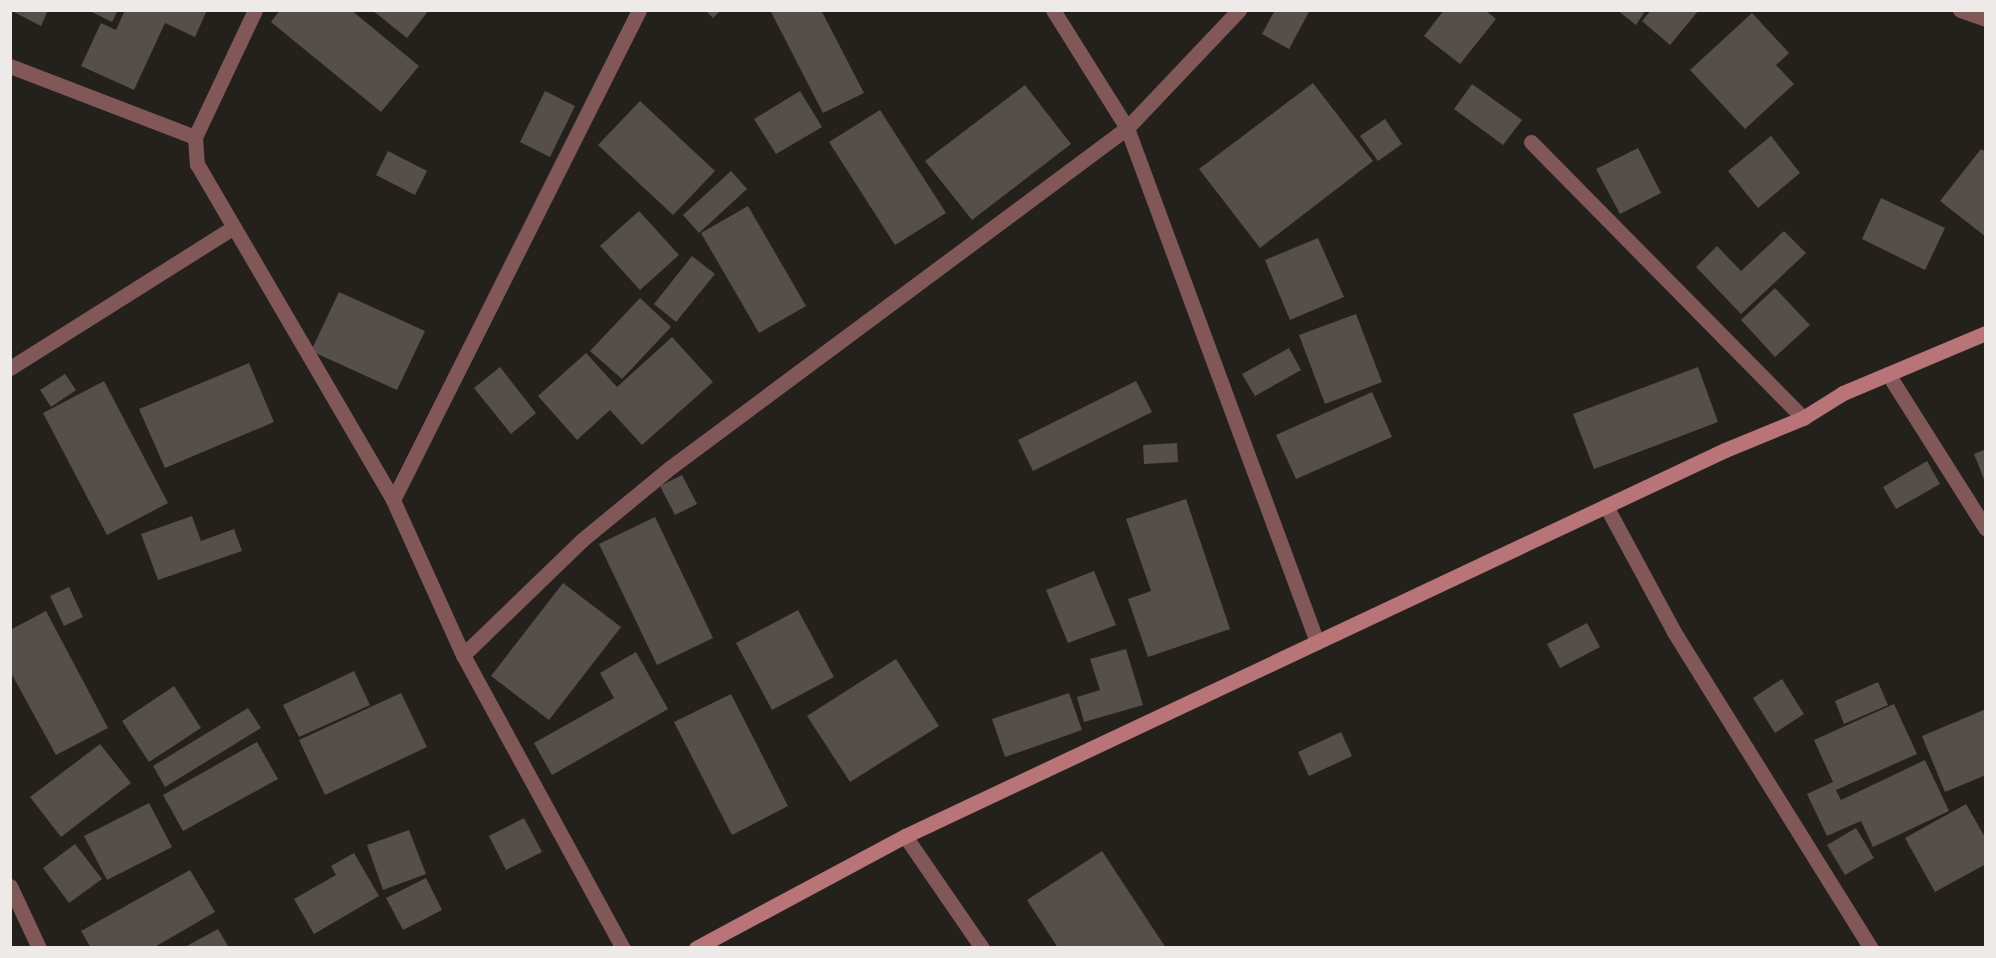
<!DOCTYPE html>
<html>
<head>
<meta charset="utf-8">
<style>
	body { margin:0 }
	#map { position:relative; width:1996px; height:958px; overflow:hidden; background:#24211c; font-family:Quicksand,sans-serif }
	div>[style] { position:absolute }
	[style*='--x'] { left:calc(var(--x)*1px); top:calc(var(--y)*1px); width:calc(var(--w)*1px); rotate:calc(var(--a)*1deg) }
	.building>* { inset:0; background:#554e4b }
	.street>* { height:15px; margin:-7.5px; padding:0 7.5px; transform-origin:7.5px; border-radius:7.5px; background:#825758 }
	.secondary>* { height:15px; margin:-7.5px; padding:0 7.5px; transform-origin:7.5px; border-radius:7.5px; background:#b87477 }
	span { translate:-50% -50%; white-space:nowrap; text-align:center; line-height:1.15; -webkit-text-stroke:6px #0c0b08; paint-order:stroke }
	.frame { position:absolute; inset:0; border:12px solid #edeae7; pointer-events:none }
</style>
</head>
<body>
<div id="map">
	<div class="building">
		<i style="clip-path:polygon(10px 10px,48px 10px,41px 26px)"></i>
		<i style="clip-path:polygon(88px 10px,118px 10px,112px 22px)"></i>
		<i style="clip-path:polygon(125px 10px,207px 10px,195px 37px,165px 23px,134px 90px,81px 66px,101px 23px,116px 30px)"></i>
		<i style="clip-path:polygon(280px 10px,351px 10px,419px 66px,381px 112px,271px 22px)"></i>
		<i style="clip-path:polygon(372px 10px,429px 10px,407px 38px)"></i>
		<i style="clip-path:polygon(705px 10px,721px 10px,713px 18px)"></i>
		<i style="clip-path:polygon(770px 10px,821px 10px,864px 93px,823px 113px)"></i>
		<i style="clip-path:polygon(1275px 10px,1310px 10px,1289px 49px,1262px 34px)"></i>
		<i style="clip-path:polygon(1444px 10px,1485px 10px,1496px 19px,1460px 64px,1424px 36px)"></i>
		<i style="clip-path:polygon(1617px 10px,1646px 10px,1636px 25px)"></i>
		<i style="clip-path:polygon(1651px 10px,1699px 10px,1670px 45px,1642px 21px)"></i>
		<i style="clip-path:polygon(1752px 13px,1789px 53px,1776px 65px,1794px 84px,1745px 129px,1690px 70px)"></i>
		<i style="clip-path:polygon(1313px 83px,1373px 161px,1260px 248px,1199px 169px)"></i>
		<i style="clip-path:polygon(1472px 84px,1522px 120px,1503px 145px,1454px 109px)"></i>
		<i style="clip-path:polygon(1025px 85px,1071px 144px,972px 220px,925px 161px)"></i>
		<i style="clip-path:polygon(545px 91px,575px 106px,550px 157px,520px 142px)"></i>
		<i style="clip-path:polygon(800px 91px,822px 127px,776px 154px,754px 119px)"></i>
		<i style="clip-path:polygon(640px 101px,715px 171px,673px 215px,598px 145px)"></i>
		<i style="clip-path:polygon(880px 110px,946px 213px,895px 245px,829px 142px)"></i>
		<i style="clip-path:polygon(1385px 119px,1402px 144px,1378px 161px,1360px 136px)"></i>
		<i style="clip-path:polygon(1771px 136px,1800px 173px,1758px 208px,1728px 171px)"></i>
		<i style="clip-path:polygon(1638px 148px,1661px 193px,1620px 214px,1596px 169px)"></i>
		<i style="clip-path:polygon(1981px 149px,1986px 152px,1986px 237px,1940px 201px)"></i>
		<i style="clip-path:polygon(388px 151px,427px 171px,415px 195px,376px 175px)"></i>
		<i style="clip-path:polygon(731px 171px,747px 189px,699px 233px,683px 215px)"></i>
		<i style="clip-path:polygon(1881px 198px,1945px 228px,1925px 270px,1862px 239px)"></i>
		<i style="clip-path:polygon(748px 206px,806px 306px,759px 333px,701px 233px)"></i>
		<i style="clip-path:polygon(639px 211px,679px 255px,640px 290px,600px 246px)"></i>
		<i style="clip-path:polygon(1784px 231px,1806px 253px,1741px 314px,1696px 267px,1717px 246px,1741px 271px)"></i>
		<i style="clip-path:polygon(1318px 238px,1344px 297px,1290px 320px,1265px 260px)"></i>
		<i style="clip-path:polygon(692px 256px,715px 274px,676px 322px,654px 304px)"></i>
		<i style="clip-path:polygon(1775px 288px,1810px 325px,1775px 357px,1741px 320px)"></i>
		<i style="clip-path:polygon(339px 292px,425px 331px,397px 390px,311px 351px)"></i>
		<i style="clip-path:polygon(640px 298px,671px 327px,622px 379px,590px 351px)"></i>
		<i style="clip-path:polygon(1356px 314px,1382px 382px,1325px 404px,1299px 335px)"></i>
		<i style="clip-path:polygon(672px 337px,713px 382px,642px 445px,610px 410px,577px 440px,538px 396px,586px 353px,617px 387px)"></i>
		<i style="clip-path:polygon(1289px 348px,1301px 370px,1255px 396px,1242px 374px)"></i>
		<i style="clip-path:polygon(249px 363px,274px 422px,165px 468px,139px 409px)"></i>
		<i style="clip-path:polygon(500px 367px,536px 413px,511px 434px,474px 388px)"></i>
		<i style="clip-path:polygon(1698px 367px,1718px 422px,1594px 469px,1573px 414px)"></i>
		<i style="clip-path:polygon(65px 374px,76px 390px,51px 407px,40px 390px)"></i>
		<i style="clip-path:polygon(104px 381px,168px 503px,107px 535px,43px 413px)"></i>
		<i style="clip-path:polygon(1136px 381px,1152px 412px,1033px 471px,1018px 440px)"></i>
		<i style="clip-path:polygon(1372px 392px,1392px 437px,1296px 479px,1276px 435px)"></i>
		<i style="clip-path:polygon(1177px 443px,1178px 462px,1144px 464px,1143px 445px)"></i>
		<i style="clip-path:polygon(1986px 449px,1986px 482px,1985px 482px,1974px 454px)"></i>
		<i style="clip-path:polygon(1927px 461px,1940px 484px,1896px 509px,1883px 487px)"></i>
		<i style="clip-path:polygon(682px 475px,697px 504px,675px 515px,660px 486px)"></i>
		<i style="clip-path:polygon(1186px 499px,1230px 629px,1148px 657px,1128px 599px,1151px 591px,1126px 519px)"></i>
		<i style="clip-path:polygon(192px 516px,201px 541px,234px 529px,242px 551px,158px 580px,141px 534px)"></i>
		<i style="clip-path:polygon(655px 517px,713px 638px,657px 665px,599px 544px)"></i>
		<i style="clip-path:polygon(1094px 571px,1116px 625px,1068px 643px,1046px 590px)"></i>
		<i style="clip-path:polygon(563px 583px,621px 627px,549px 720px,491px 676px)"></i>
		<i style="clip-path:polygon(69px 587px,83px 617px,64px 626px,50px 596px)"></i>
		<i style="clip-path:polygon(798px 610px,834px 677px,772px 710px,736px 643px)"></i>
		<i style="clip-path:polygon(46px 611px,108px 728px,56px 755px,10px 671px,10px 630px)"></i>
		<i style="clip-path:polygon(1587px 623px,1600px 647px,1560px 668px,1547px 644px)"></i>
		<i style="clip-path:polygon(1126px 649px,1143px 705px,1084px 722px,1077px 697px,1100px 690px,1090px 659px)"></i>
		<i style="clip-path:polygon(636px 652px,668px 709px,552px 775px,534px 743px,614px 698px,600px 673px)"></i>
		<i style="clip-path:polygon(896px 659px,939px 726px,850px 782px,807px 716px)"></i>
		<i style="clip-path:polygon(354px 671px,370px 705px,299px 737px,283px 705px)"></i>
		<i style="clip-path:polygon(1782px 679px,1804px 714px,1775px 733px,1753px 698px)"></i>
		<i style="clip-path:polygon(1878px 682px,1888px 705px,1844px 724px,1835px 701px)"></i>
		<i style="clip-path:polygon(174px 686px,201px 728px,149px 762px,122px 721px)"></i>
		<i style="clip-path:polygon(401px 693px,427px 747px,325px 795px,299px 740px)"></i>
		<i style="clip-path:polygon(1069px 693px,1082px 730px,1005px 757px,992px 719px)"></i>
		<i style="clip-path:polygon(731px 694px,788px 806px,732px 835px,674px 722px)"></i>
		<i style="clip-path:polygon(1894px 704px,1917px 754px,1836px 790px,1841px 800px,1925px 760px,1949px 811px,1873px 847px,1861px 821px,1827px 836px,1807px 794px,1833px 782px,1814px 740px)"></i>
		<i style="clip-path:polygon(248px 708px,261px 728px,165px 787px,153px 766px)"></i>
		<i style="clip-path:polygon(1986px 709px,1986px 775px,1945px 792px,1922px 736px)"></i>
		<i style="clip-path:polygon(1341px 732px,1352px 756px,1309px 776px,1298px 752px)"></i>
		<i style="clip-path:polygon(257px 742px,278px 779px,183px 831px,163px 795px)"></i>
		<i style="clip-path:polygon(100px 744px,131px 783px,61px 837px,30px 797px)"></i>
		<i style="clip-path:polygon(149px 803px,172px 847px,107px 880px,84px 836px)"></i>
		<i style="clip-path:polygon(1966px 804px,1986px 839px,1986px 864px,1935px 892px,1905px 838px)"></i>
		<i style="clip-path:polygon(524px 818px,542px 852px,506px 870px,489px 836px)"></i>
		<i style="clip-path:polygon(1856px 828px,1874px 858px,1845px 875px,1827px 845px)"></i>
		<i style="clip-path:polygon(409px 830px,426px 874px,383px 890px,367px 845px)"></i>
		<i style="clip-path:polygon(75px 844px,102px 879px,69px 903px,43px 868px)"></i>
		<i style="clip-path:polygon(1102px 851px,1166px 948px,1058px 948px,1027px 900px)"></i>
		<i style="clip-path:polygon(354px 853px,379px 896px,314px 934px,294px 899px,336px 875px,331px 866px)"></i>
		<i style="clip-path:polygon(190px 870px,215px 912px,153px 948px,91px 948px,81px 931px)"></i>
		<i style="clip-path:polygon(426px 878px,442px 910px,403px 930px,386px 898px)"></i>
		<i style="clip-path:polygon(218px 929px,229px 948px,183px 948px)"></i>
	</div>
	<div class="street">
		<i style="--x:1053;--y:10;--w:139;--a:57.9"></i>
		<i style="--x:1127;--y:128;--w:548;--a:69.71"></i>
		<i style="--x:1960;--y:10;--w:28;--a:19"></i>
		<i style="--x:10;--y:66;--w:198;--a:21"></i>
		<i style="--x:195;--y:137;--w:27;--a:86"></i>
		<i style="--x:197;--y:164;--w:389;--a:59.7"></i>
		<i style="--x:393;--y:500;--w:170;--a:65.7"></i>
		<i style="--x:463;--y:655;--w:334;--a:61.4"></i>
		<i style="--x:195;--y:137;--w:140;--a:-64.7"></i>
		<i style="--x:1531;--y:142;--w:388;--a:45.4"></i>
		<i style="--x:10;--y:368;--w:262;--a:-32.2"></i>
		<i style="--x:1888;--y:374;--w:183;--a:57.7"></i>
		<i style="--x:393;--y:500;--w:548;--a:-63.34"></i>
		<i style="--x:1606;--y:506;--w:143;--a:61.6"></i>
		<i style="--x:1674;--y:632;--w:372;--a:58.1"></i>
		<i style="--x:463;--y:655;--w:165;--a:-44"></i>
		<i style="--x:582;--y:540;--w:115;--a:-39.4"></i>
		<i style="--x:671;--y:467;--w:568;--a:-36.63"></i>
		<i style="--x:1127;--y:128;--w:163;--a:-46.5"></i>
		<i style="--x:905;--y:836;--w:136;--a:55.5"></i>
		<i style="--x:10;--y:886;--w:68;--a:64.9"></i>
	</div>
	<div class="secondary">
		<i style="--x:696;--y:948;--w:237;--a:-28.2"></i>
		<i style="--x:905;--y:836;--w:906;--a:-25.21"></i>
		<i style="--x:1725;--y:450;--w:84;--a:-22.3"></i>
		<i style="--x:1803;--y:418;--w:47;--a:-32"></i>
		<i style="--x:1843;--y:393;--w:155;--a:-22.8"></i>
	</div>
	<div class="frame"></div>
</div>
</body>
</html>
